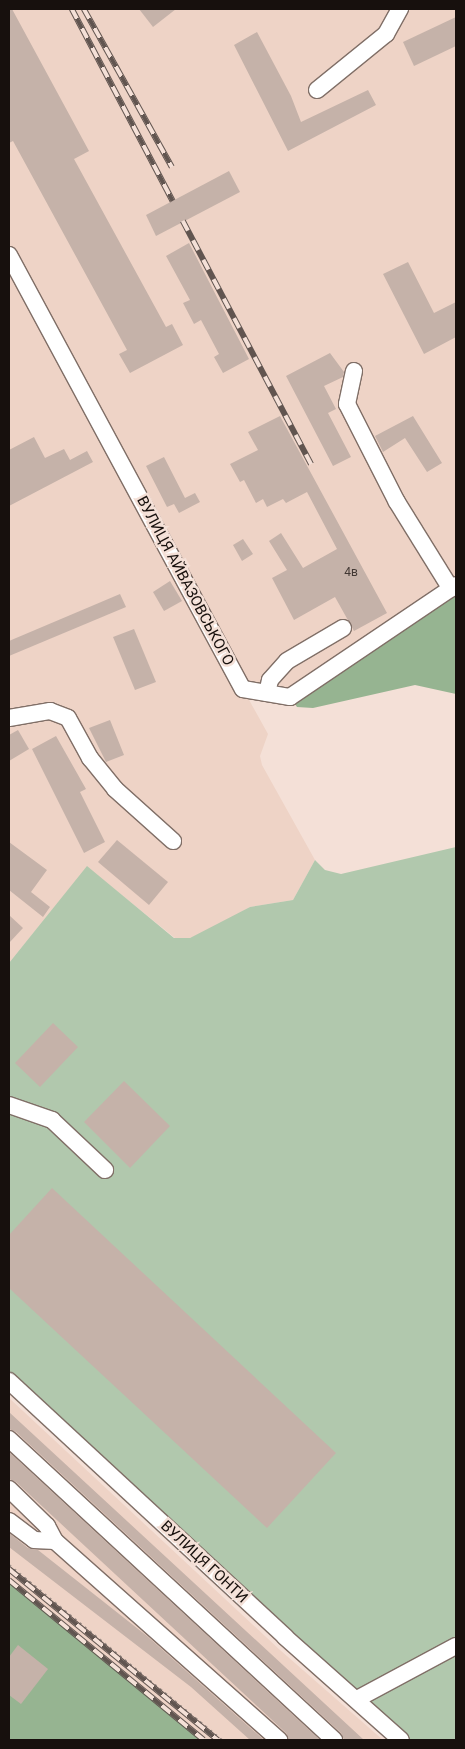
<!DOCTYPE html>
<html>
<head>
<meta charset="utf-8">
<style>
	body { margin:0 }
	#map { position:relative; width:465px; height:1749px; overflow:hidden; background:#f4e0d7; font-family:Roboto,sans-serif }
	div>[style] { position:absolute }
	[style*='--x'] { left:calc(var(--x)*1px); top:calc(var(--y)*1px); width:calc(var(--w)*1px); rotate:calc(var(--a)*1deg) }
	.built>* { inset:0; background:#eed3c6 }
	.green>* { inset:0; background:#b1c8ad }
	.forest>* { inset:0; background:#96b491 }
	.building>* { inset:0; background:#c5b2a9 }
	.path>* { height:2.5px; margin-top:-1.25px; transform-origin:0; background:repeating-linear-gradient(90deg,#9e8f88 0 2.5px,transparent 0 6.5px) }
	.roads { filter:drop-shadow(1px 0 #806f67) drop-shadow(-1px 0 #806f67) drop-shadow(0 1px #806f67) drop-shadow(0 -1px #806f67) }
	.minor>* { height:16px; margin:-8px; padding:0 8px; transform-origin:8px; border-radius:8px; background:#fff }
	.rail>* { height:5.5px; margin-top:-2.75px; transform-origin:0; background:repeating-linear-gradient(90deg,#f4e0d7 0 11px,#615550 0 22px); box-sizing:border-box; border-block:1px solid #615550 }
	span { translate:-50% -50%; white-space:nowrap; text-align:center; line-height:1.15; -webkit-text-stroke:5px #f4e0d7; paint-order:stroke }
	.number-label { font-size:12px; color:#423834 }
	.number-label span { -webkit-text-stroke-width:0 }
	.street-label { font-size:15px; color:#17100d }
	.frame { position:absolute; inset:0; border:10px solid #17100d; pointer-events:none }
</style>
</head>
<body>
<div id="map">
	<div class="built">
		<i style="clip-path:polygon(9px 9px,456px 9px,456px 585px,290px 697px,243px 689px,268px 734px,260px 756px,262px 765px,315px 860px,293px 900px,250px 907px,207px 932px,190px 938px,175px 938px,87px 867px,9px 963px)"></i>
		<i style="clip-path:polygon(9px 1398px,280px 1650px,383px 1740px,9px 1740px)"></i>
	</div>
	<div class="green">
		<i style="clip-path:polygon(456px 847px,456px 1740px,401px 1740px,9px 1381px,9px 963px,87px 866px,174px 938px,190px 938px,250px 907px,293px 900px,315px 860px,325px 870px,341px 874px)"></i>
	</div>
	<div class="forest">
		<i style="clip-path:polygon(456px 585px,456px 694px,415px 685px,313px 708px,297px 707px,290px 697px)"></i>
		<i style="clip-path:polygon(9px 1580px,204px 1740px,9px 1740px)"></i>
	</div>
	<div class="building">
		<i style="clip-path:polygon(9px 9px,12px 9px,89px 151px,74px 159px,166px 327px,172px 324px,183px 345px,130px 373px,119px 354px,127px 350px,13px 141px,9px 143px)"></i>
		<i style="clip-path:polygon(139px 9px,176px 9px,153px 27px)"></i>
		<i style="clip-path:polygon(456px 17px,456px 46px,414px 66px,403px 42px)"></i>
		<i style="clip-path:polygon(257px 32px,291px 96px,301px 122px,368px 90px,376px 105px,288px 151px,234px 45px)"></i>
		<i style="clip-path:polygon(229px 171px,240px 192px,156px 236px,146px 215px)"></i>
		<i style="clip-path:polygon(189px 243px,249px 359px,223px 373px,214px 357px,219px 354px,201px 320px,194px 324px,183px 303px,190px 300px,166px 256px)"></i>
		<i style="clip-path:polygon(408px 262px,434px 313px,456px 302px,456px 337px,424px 354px,383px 274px)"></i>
		<i style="clip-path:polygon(330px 353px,344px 372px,343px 377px,324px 386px,336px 409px,328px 413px,351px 457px,333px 466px,286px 376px)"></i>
		<i style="clip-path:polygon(280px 416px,387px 613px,354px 631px,335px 597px,294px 620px,272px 578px,287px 570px,269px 541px,281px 533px,303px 568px,337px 549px,307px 492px,286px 503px,283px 499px,267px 507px,263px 499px,256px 503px,244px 480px,240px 482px,230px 464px,258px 450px,248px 432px)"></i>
		<i style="clip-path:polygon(413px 416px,442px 463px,427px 472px,405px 438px,383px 452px,375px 436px)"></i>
		<i style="clip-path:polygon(34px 437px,45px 458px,64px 449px,70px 460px,87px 451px,93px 462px,9px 506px,9px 450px)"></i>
		<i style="clip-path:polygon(164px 457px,185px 498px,195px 493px,200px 502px,179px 513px,174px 504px,167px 507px,146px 466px)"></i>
		<i style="clip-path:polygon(243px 539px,253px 554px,242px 561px,233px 545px)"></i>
		<i style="clip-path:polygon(170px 581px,182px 601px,164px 611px,153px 592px)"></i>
		<i style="clip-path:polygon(120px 594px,126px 607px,9px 656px,9px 641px)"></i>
		<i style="clip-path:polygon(134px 629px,156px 682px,135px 690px,113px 637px)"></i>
		<i style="clip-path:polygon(110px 720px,124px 755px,106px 762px,89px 728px)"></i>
		<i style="clip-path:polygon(18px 730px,29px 749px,9px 761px,9px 735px)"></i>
		<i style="clip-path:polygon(56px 736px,86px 789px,80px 792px,105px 842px,84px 853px,32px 749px)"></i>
		<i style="clip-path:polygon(117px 840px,168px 882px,149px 905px,98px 862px)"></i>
		<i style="clip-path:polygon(9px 842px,47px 870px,31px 892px,50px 907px,43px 917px,9px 890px)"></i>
		<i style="clip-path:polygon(9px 915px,23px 928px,9px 943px)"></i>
		<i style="clip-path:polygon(53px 1023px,78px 1047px,40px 1087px,15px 1063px)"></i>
		<i style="clip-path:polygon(124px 1081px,170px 1126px,130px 1168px,84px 1122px)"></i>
		<i style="clip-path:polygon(52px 1188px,336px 1453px,267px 1528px,9px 1288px,9px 1235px)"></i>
		<i style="clip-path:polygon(9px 1412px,364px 1740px,344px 1740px,341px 1733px,16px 1432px,9px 1429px)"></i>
		<i style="clip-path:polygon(9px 1452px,320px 1740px,289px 1740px,286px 1733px,16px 1482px,9px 1479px)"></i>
		<i style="clip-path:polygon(9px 1533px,28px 1548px,38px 1550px,147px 1636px,264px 1740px,250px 1740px,191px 1687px,9px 1547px)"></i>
		<i style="clip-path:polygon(18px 1645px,48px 1669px,21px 1704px,9px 1695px,9px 1657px)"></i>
	</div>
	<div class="path">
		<i style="--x:9;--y:1565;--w:276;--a:39.4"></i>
	</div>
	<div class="roads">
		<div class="minor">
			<i style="--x:317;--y:90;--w:89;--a:-39.1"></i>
			<i style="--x:386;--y:34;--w:29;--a:-61"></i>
			<i style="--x:9;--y:255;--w:493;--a:61.7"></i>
			<i style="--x:243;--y:689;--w:48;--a:9.7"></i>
			<i style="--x:290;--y:697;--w:200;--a:-34"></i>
			<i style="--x:354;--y:371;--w:34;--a:102"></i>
			<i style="--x:347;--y:404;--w:110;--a:63"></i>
			<i style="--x:397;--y:502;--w:102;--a:58.2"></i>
			<i style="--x:267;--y:693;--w:13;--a:-77"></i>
			<i style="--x:270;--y:680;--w:25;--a:-48"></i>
			<i style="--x:287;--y:661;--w:65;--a:-30.5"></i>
			<i style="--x:9;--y:718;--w:42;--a:-9.7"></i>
			<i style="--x:50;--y:711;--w:19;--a:21"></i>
			<i style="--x:68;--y:718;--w:46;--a:61.2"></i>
			<i style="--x:90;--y:758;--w:40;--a:51"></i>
			<i style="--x:115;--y:789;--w:78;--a:41.9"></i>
			<i style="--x:9;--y:1105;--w:46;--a:19.2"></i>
			<i style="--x:52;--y:1120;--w:73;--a:43.3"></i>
			<i style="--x:9;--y:1381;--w:376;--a:42.8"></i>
			<i style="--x:285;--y:1637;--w:155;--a:41.6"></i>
			<i style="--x:9;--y:1439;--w:443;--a:42.8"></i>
			<i style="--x:9;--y:1489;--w:53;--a:44.2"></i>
			<i style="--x:47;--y:1526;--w:17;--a:62"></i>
			<i style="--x:55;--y:1541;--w:300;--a:41.6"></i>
			<i style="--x:9;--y:1521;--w:31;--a:37"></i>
			<i style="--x:34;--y:1540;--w:21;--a:3"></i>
			<i style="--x:357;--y:1699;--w:112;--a:-28.2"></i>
		</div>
	</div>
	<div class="rail">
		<i style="--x:72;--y:9;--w:217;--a:62.3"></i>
		<i style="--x:84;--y:9;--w:181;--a:60.9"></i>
		<i style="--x:183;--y:221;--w:275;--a:62.2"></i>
		<i style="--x:9;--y:1569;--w:270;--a:39.3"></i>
		<i style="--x:9;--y:1580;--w:252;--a:39.4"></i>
	</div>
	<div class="number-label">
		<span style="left:351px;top:573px">4в</span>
	</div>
	<div class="street-label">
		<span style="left:185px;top:581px;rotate:62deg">ВУЛИЦЯ АЙВАЗОВСЬКОГО</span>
		<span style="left:204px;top:1562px;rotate:43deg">ВУЛИЦЯ ГОНТИ</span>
	</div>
	<div class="frame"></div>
</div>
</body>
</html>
